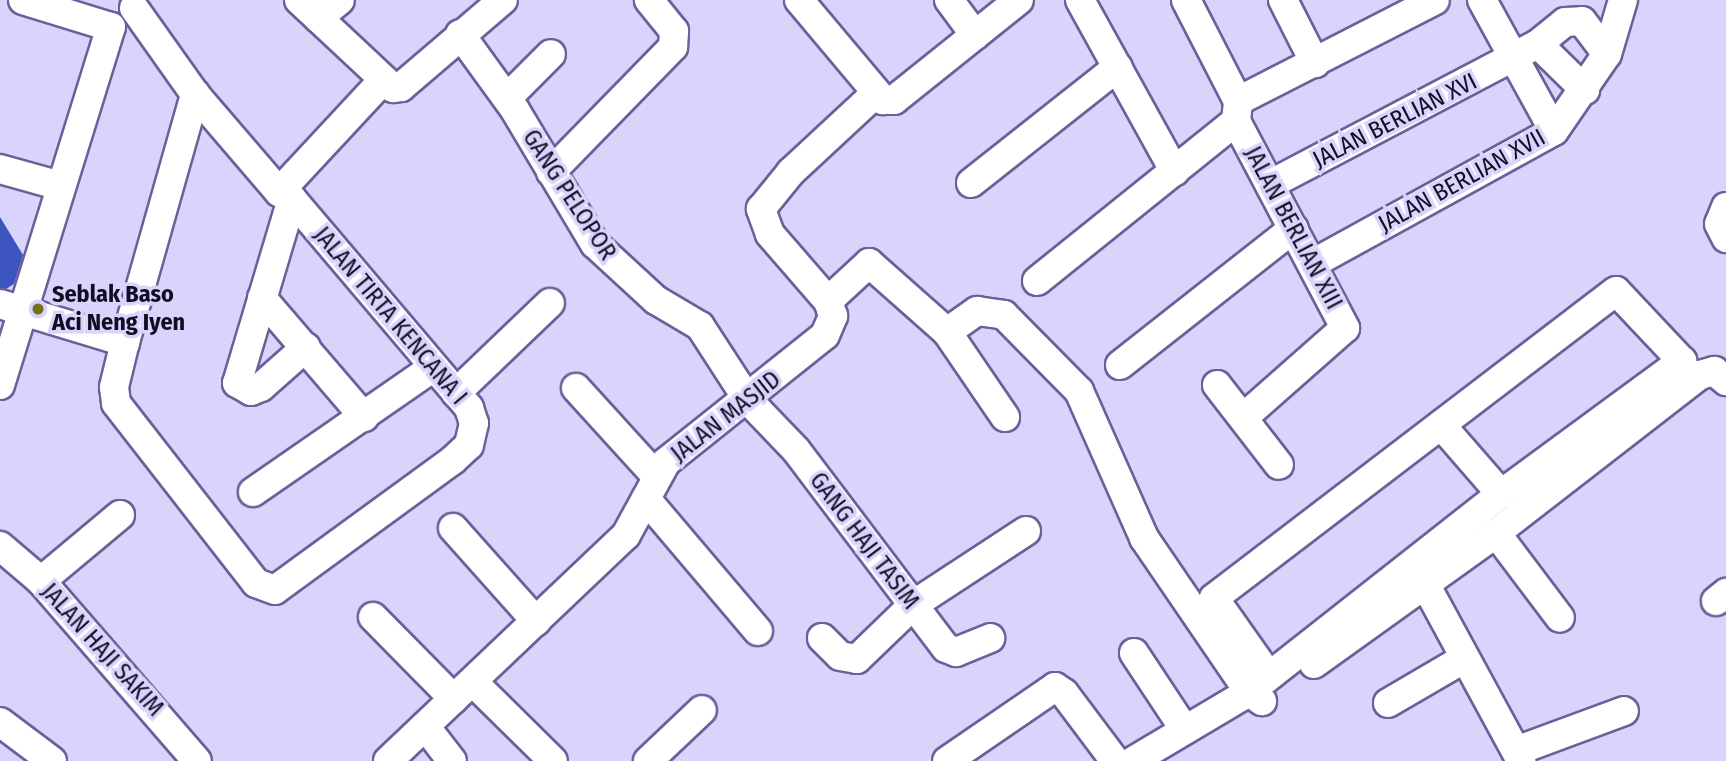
<!DOCTYPE html>
<html>
<head>
<meta charset="utf-8">
<style>
	body { margin:0 }
	#map { position:relative; width:1726px; height:761px; overflow:hidden; background:#d8d4fb; font-family:"Fira Sans Condensed",sans-serif }
	div>[style] { position:absolute }
	[style*='--x'] { left:calc(var(--x)*1px); top:calc(var(--y)*1px); width:calc(var(--w)*1px); rotate:calc(var(--a)*1deg) }
	.building>* { inset:0; background:#3c55bf }
	.roads { filter:drop-shadow(2px 0 #69619a) drop-shadow(-2px 0 #69619a) drop-shadow(0 2px #69619a) drop-shadow(0 -2px #69619a) }
	.minor>* { height:28px; margin:-14px; padding:0 14px; transform-origin:14px; border-radius:14px; background:#fff }
	.dots>* { width:19px; height:19px; translate:-50% -50%; box-sizing:border-box; border:4px solid #d8d4fb; border-radius:50% }
	span { translate:-50% -50%; white-space:nowrap; text-align:center; line-height:1.15; -webkit-text-stroke:7px #d8d4fb; paint-order:stroke }
	.street-label { font-size:24px; color:#110d23 }
	.poi-label { font-size:24px; color:#110d23; font-weight:700 }
	.left { translate:0 -50%; text-align:left }
</style>
</head>
<body>
<div id="map">
	<div class="building">
		<i style="clip-path:polygon(0 217px,23px 255px,14px 284px,6px 289px,0 288px)"></i>
	</div>
	<div class="roads">
		<div class="minor">
			<i style="--x:23;--y:0;--w:92;--a:17.1"></i>
			<i style="--x:299;--y:0;--w:129;--a:43.1"></i>
			<i style="--x:393;--y:88;--w:8;--a:-7"></i>
			<i style="--x:401;--y:87;--w:134;--a:-40.5"></i>
			<i style="--x:799;--y:0;--w:131;--a:50"></i>
			<i style="--x:883;--y:100;--w:11;--a:0"></i>
			<i style="--x:894;--y:100;--w:160;--a:-38.7"></i>
			<i style="--x:949;--y:0;--w:44;--a:53.4"></i>
			<i style="--x:1080;--y:0;--w:196;--a:61.1"></i>
			<i style="--x:1186;--y:0;--w:114;--a:62.8"></i>
			<i style="--x:1283;--y:0;--w:71;--a:63.1"></i>
			<i style="--x:1482;--y:0;--w:149;--a:61.2"></i>
			<i style="--x:134;--y:8;--w:105;--a:54.7"></i>
			<i style="--x:195;--y:94;--w:129;--a:49.4"></i>
			<i style="--x:279;--y:192;--w:15;--a:28"></i>
			<i style="--x:292;--y:199;--w:274;--a:49.7"></i>
			<i style="--x:469;--y:408;--w:16;--a:72"></i>
			<i style="--x:474;--y:423;--w:23;--a:103"></i>
			<i style="--x:469;--y:445;--w:22;--a:137"></i>
			<i style="--x:453;--y:460;--w:220;--a:143.9"></i>
			<i style="--x:275;--y:590;--w:20;--a:-160"></i>
			<i style="--x:256;--y:583;--w:228;--a:-127.9"></i>
			<i style="--x:116;--y:403;--w:16;--a:-97"></i>
			<i style="--x:114;--y:387;--w:46;--a:-76.3"></i>
			<i style="--x:125;--y:342;--w:258;--a:-74.2"></i>
			<i style="--x:318;--y:18;--w:28;--a:-39"></i>
			<i style="--x:460;--y:34;--w:94;--a:54.1"></i>
			<i style="--x:515;--y:110;--w:156;--a:59.2"></i>
			<i style="--x:595;--y:244;--w:83;--a:42.6"></i>
			<i style="--x:656;--y:300;--w:51;--a:30.6"></i>
			<i style="--x:700;--y:326;--w:88;--a:57"></i>
			<i style="--x:748;--y:400;--w:69;--a:46.2"></i>
			<i style="--x:796;--y:450;--w:248;--a:52.9"></i>
			<i style="--x:946;--y:648;--w:11;--a:22"></i>
			<i style="--x:956;--y:652;--w:37;--a:-22"></i>
			<i style="--x:1538;--y:44;--w:35;--a:-39"></i>
			<i style="--x:1565;--y:22;--w:17;--a:-3"></i>
			<i style="--x:1582;--y:21;--w:41;--a:52.9"></i>
			<i style="--x:507;--y:98;--w:62;--a:-45"></i>
			<i style="--x:1236;--y:121;--w:234;--a:62.2"></i>
			<i style="--x:1345;--y:328;--w:136;--a:138.6"></i>
			<i style="--x:0;--y:169;--w:63;--a:15.6"></i>
			<i style="--x:551;--y:172;--w:175;--a:-45.7"></i>
			<i style="--x:673;--y:47;--w:16;--a:-86"></i>
			<i style="--x:674;--y:31;--w:40;--a:-129"></i>
			<i style="--x:971;--y:183;--w:187;--a:-38.3"></i>
			<i style="--x:1271;--y:184;--w:301;--a:-27.7"></i>
			<i style="--x:1538;--y:44;--w:66;--a:44.4"></i>
			<i style="--x:279;--y:192;--w:153;--a:-47.1"></i>
			<i style="--x:292;--y:199;--w:192;--a:106.6"></i>
			<i style="--x:237;--y:383;--w:16;--a:30"></i>
			<i style="--x:251;--y:391;--w:11;--a:-22"></i>
			<i style="--x:261;--y:387;--w:60;--a:-41.6"></i>
			<i style="--x:1726;--y:207;--w:18;--a:112"></i>
			<i style="--x:1719;--y:224;--w:16;--a:63"></i>
			<i style="--x:1312;--y:264;--w:276;--a:-28.8"></i>
			<i style="--x:1554;--y:131;--w:93;--a:-55.5"></i>
			<i style="--x:1607;--y:54;--w:56;--a:-73.5"></i>
			<i style="--x:1037;--y:281;--w:255;--a:-38.8"></i>
			<i style="--x:1236;--y:121;--w:20;--a:-84"></i>
			<i style="--x:1238;--y:101;--w:221;--a:-27.1"></i>
			<i style="--x:262;--y:298;--w:157;--a:49.4"></i>
			<i style="--x:828;--y:301;--w:56;--a:-42.8"></i>
			<i style="--x:869;--y:263;--w:104;--a:41.5"></i>
			<i style="--x:947;--y:332;--w:37;--a:-35"></i>
			<i style="--x:977;--y:311;--w:27;--a:8"></i>
			<i style="--x:1004;--y:315;--w:107;--a:45.4"></i>
			<i style="--x:1079;--y:391;--w:161;--a:66.1"></i>
			<i style="--x:1144;--y:538;--w:186;--a:55.7"></i>
			<i style="--x:1249;--y:692;--w:16;--a:35"></i>
			<i style="--x:0;--y:304;--w:131;--a:16.9"></i>
			<i style="--x:947;--y:332;--w:103;--a:55.7"></i>
			<i style="--x:1120;--y:365;--w:221;--a:-38.2"></i>
			<i style="--x:0;--y:385;--w:375;--a:-72.8"></i>
			<i style="--x:1217;--y:385;--w:101;--a:52.2"></i>
			<i style="--x:576;--y:388;--w:120;--a:47.7"></i>
			<i style="--x:456;--y:393;--w:130;--a:-43.8"></i>
			<i style="--x:1441;--y:425;--w:91;--a:49"></i>
			<i style="--x:253;--y:492;--w:218;--a:-34.7"></i>
			<i style="--x:646;--y:499;--w:173;--a:49.7"></i>
			<i style="--x:453;--y:528;--w:125;--a:48.3"></i>
			<i style="--x:1496;--y:533;--w:106;--a:53"></i>
			<i style="--x:0;--y:546;--w:54;--a:40.5"></i>
			<i style="--x:41;--y:581;--w:238;--a:49.1"></i>
			<i style="--x:41;--y:581;--w:103;--a:-39.9"></i>
			<i style="--x:1424;--y:582;--w:204;--a:61.5"></i>
			<i style="--x:1716;--y:601;--w:13;--a:-39"></i>
			<i style="--x:373;--y:617;--w:115;--a:45.4"></i>
			<i style="--x:822;--y:638;--w:25;--a:45"></i>
			<i style="--x:840;--y:656;--w:17;--a:10"></i>
			<i style="--x:857;--y:659;--w:78;--a:-44"></i>
			<i style="--x:913;--y:605;--w:135;--a:-33.2"></i>
			<i style="--x:1134;--y:653;--w:92;--a:56.5"></i>
			<i style="--x:1314;--y:664;--w:224;--a:-35.7"></i>
			<i style="--x:1496;--y:533;--w:258;--a:-37.8"></i>
			<i style="--x:1700;--y:375;--w:15;--a:-16"></i>
			<i style="--x:1714;--y:371;--w:16;--a:40"></i>
			<i style="--x:473;--y:682;--w:112;--a:44.6"></i>
			<i style="--x:1388;--y:703;--w:89;--a:-30.3"></i>
			<i style="--x:0;--y:722;--w:65;--a:36.9"></i>
			<i style="--x:425;--y:726;--w:44;--a:52.4"></i>
			<i style="--x:1516;--y:751;--w:115;--a:-20.3"></i>
			<i style="--x:388;--y:761;--w:328;--a:-43.5"></i>
			<i style="--x:626;--y:535;--w:83;--a:-61.3"></i>
			<i style="--x:666;--y:462;--w:203;--a:-38.6"></i>
			<i style="--x:825;--y:335;--w:21;--a:-67"></i>
			<i style="--x:833;--y:316;--w:16;--a:-108"></i>
			<i style="--x:828;--y:301;--w:89;--a:-130.9"></i>
			<i style="--x:770;--y:234;--w:27;--a:-110"></i>
			<i style="--x:761;--y:209;--w:48;--a:-51"></i>
			<i style="--x:791;--y:172;--w:115;--a:-42.9"></i>
			<i style="--x:648;--y:761;--w:74;--a:-43.4"></i>
			<i style="--x:947;--y:761;--w:131;--a:-34.4"></i>
			<i style="--x:1055;--y:687;--w:11;--a:34"></i>
			<i style="--x:1064;--y:693;--w:85;--a:53.1"></i>
			<i style="--x:1133;--y:761;--w:135;--a:-30.7"></i>
			<i style="--x:1249;--y:692;--w:320;--a:-38.2"></i>
			<i style="--x:1501;--y:494;--w:225;--a:-36.3"></i>
			<i style="--x:1682;--y:361;--w:96;--a:-133.3"></i>
			<i style="--x:1616;--y:291;--w:506;--a:142.63"></i>
			<i style="--x:1214;--y:598;--w:95;--a:54.8"></i>
		</div>
	</div>
	<div class="dots">
		<i style="left:38px;top:309px;background:#727216"></i>
	</div>
	<div class="street-label">
		<span style="left:1395px;top:121px;rotate:-27deg">JALAN BERLIAN XVI</span>
		<span style="left:1462px;top:181px;rotate:-29deg">JALAN BERLIAN XVII</span>
		<span style="left:569px;top:195px;rotate:57deg">GANG PELOPOR</span>
		<span style="left:1293px;top:228px;rotate:62deg">JALAN BERLIAN XIII</span>
		<span style="left:390px;top:316px;rotate:50deg">JALAN TIRTA KENCANA I</span>
		<span style="left:726px;top:417px;rotate:-38deg">JALAN MASJID</span>
		<span style="left:864px;top:541px;rotate:53deg">GANG HAJI TASIM</span>
		<span style="left:102px;top:650px;rotate:48deg">JALAN HAJI SAKIM</span>
	</div>
	<div class="poi-label">
		<span class="left" style="left:52px;top:309px">Seblak Baso<br>Aci Neng Iyen</span>
	</div>
</div>
</body>
</html>
